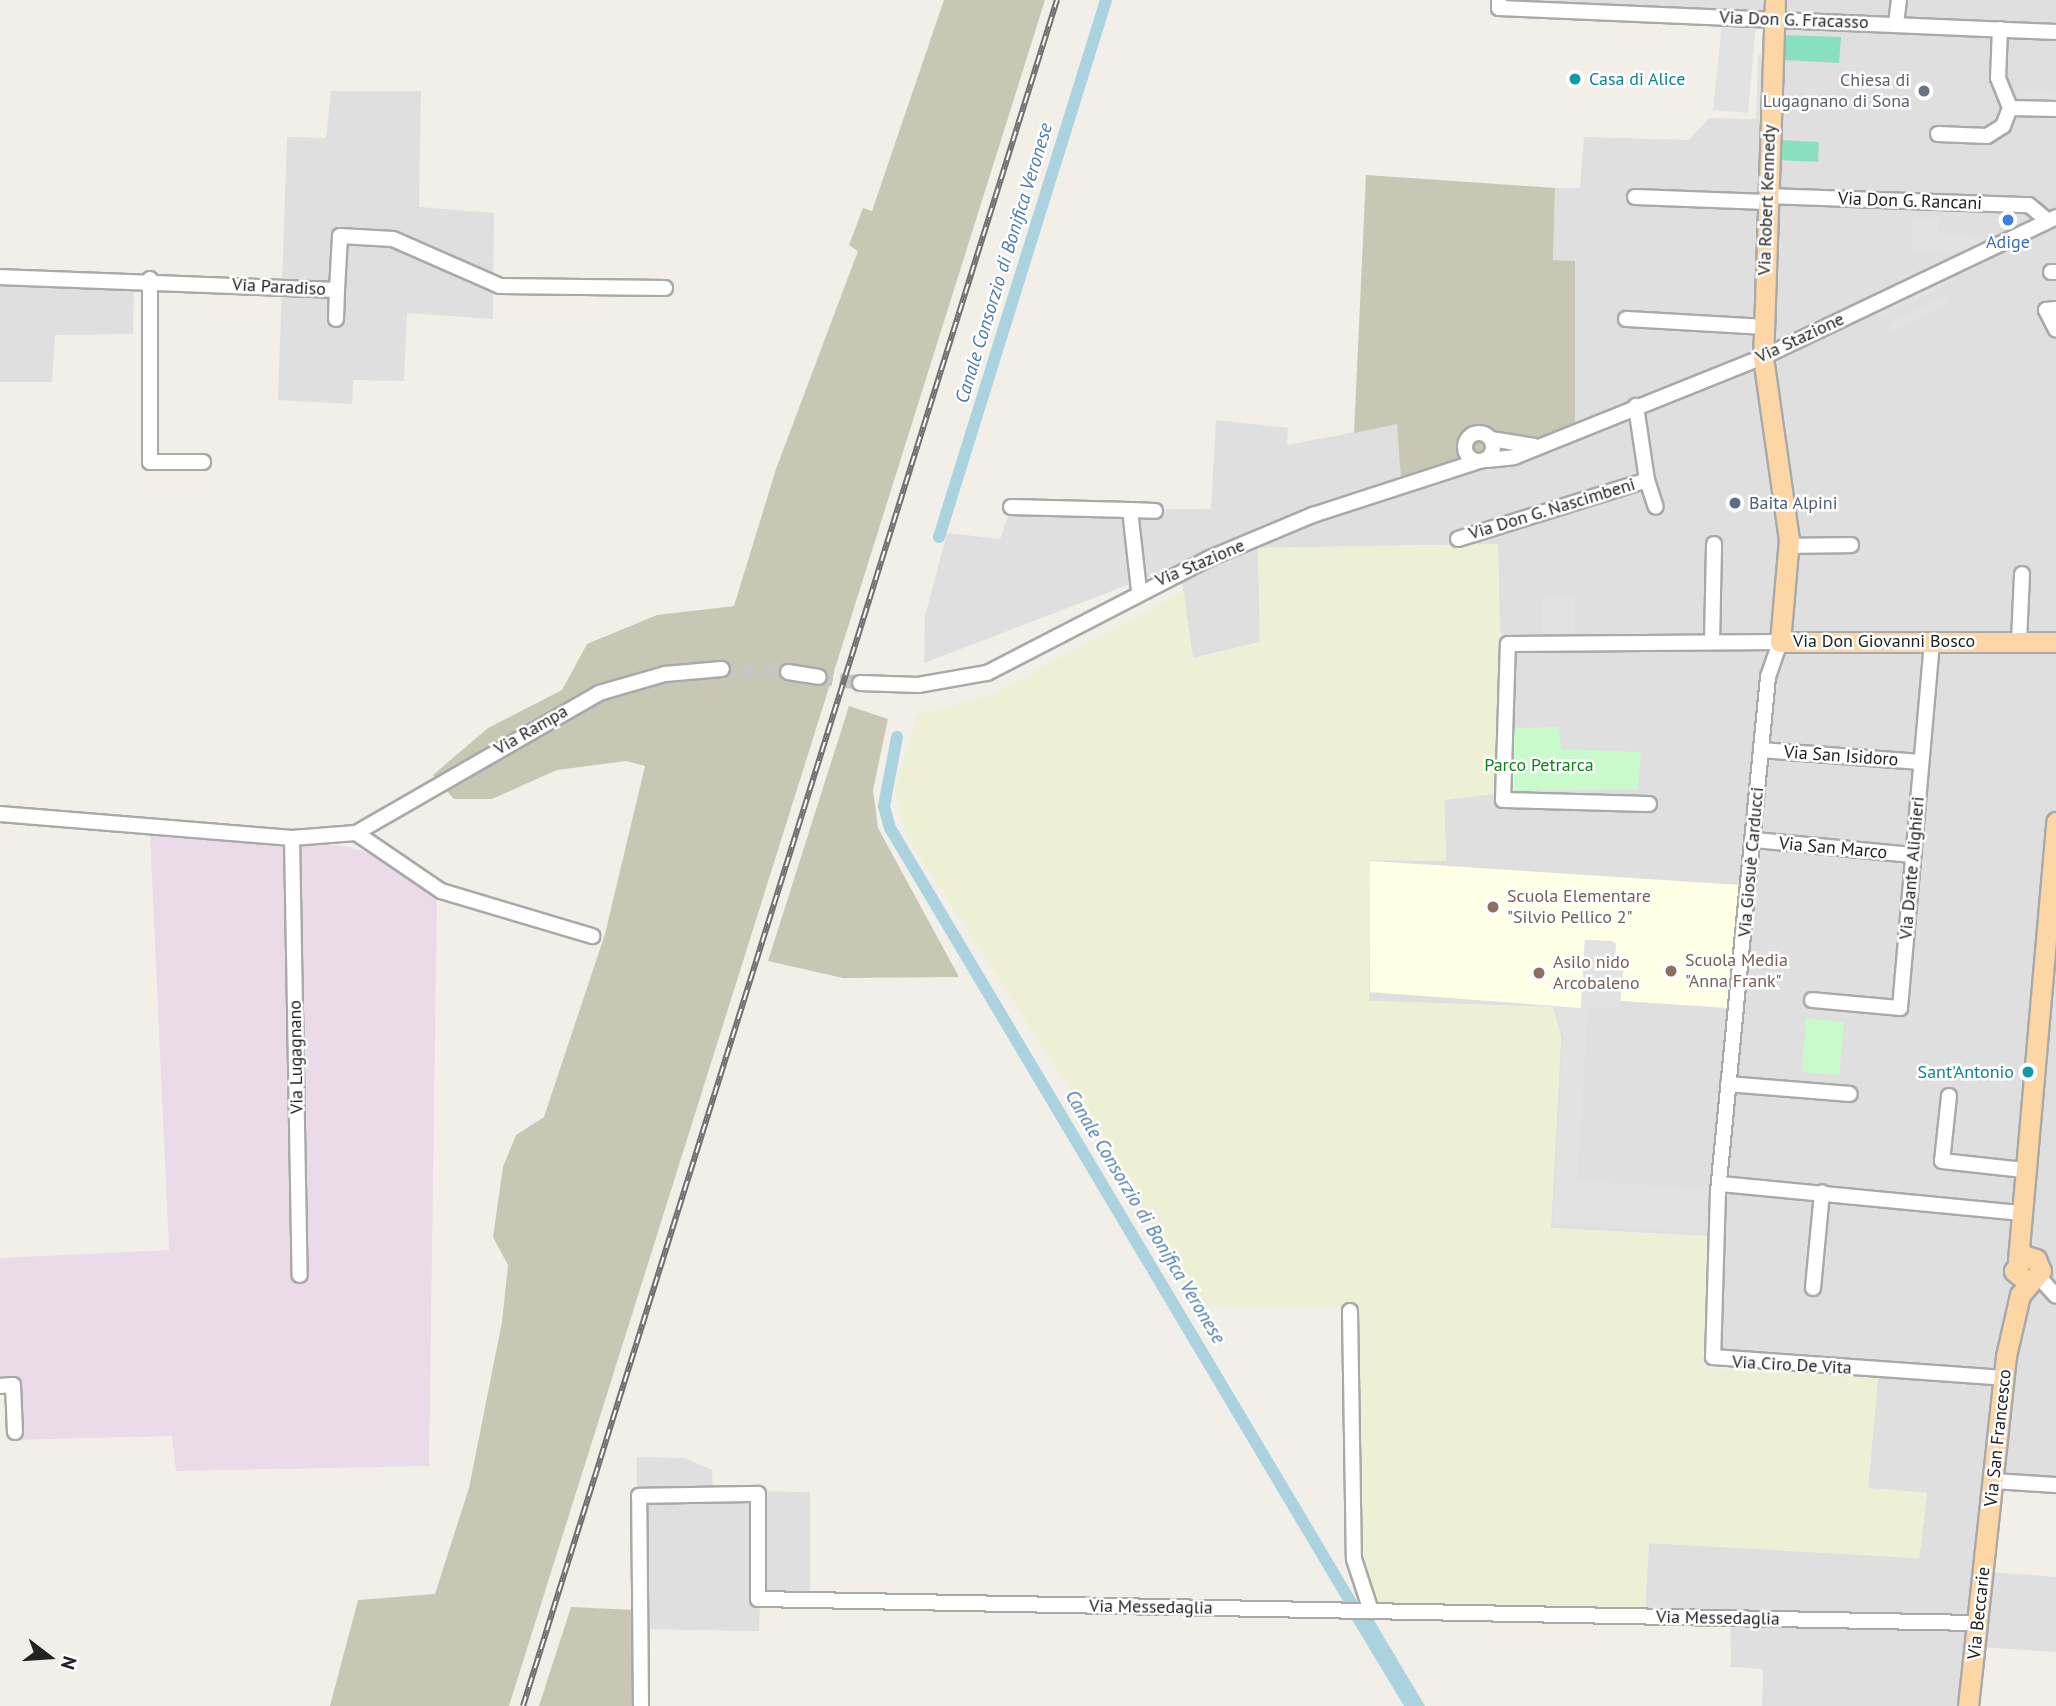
<!DOCTYPE html>
<html>
<head>
<meta charset="utf-8">
<style>
	body { margin:0 }
	#map { position:relative; width:2056px; height:1706px; overflow:hidden; background:#f2efe9; font-family:"PT Sans",sans-serif }
	div>[style] { position:absolute }
	[style*='--x'] { left:calc(var(--x)*1px); top:calc(var(--y)*1px); width:calc(var(--w)*1px); rotate:calc(var(--a)*1deg) }
	.residential>* { inset:0; background:#e0dfdf }
	.industrial>* { inset:0; background:#ebdbe8 }
	.education>* { inset:0; background:#ffffe5 }
	.construction>* { inset:0; background:#c7c7b4 }
	.farmland>* { inset:0; background:#eef0d5 }
	.park>* { inset:0; background:#c8facc }
	.pitch>* { inset:0; background:#88e0be }
	.parking>* { inset:0; background:#e2e2e2 }
	.water>* { inset:0; background:#aad3df }
	.canal>* { height:12px; margin:-6px; padding:0 6px; transform-origin:6px; border-radius:6px; background:#aad3df }
	.minor-tunnel>* { height:14px; margin-top:-7px; transform-origin:0; background:repeating-linear-gradient(90deg,#c8c6c1 0 14px,transparent 0 21px) }
	.roads { filter:drop-shadow(2px 0 #a9a9a9) drop-shadow(-2px 0 #a9a9a9) drop-shadow(0 2px #a9a9a9) drop-shadow(0 -2px #a9a9a9) }
	.minor>* { height:14px; margin:-7px; padding:0 7px; transform-origin:7px; border-radius:7px; background:#fff }
	.minor>.ring { margin:-7px; padding:0; box-sizing:content-box; background:none; border:14px solid #fff; border-radius:50% }
	.major>* { height:19px; margin:-9.5px; padding:0 9.5px; transform-origin:9.5px; border-radius:9.5px; background:#fcd6a4 }
	.rail>* { height:6px; margin-top:-3px; transform-origin:0; background:repeating-linear-gradient(90deg,#fff 0 10px,#707070 0 20px); box-sizing:border-box; border-block:2px solid #707070 }
	.dots>* { width:19px; height:19px; translate:-50% -50%; box-sizing:border-box; border:4px solid #fff; border-radius:50% }
	span { translate:-50% -50%; white-space:nowrap; text-align:center; line-height:1.15; -webkit-text-stroke:5px #fff; paint-order:stroke }
	.street-label { font-size:18px; color:#222 }
	.culture-label { font-size:18px; color:#0d838f }
	.left { translate:0 -50%; text-align:left }
	.right { translate:-100% -50%; text-align:right }
	.worship-label { font-size:18px; color:#5b616d }
	.shop-label { font-size:18px; color:#366cbe }
	.service-label { font-size:18px; color:#4e5e75 }
	.park-label { font-size:18px; color:#0c8416 }
	.education-label { font-size:18px; color:#785e54 }
	.water-label { font-size:19px; color:#4a7aab; font-style:italic }
	.north { position:absolute; left:14px; top:1622px; width:70px; height:70px; -webkit-text-stroke:5px #fff; paint-order:stroke; rotate:107deg; font-size:19px; font-weight:700; line-height:28px; text-align:center; color:#222 }
	.north::after { content:''; display:block; margin:auto; width:24px; height:32px; background:#222; clip-path:polygon(50% 0,100% 100%,50% 72%,0 100%) }
</style>
</head>
<body>
<div id="map">
	<div class="residential">
		<i style="clip-path:polygon(1504px 0,2056px 0,2056px 1481px,1986px 1478px,1975px 1571px,2056px 1577px,2056px 1652px,1966px 1646px,1960px 1706px,1762px 1706px,1763px 1669px,1731px 1667px,1730px 1617px,1645px 1614px,1648px 1543px,1919px 1558px,1927px 1493px,1868px 1488px,1878px 1378px,1721px 1357px,1715px 1349px,1708px 1236px,1551px 1228px,1561px 1037px,1553px 1007px,1369px 1001px,1370px 860px,1446px 861px,1444px 800px,1514px 791px,1513px 651px,1500px 632px,1498px 544px,1258px 548px,1260px 642px,1193px 658px,1182px 584px,1159px 573px,924px 663px,925px 616px,947px 533px,1000px 539px,1010px 511px,1211px 509px,1216px 420px,1288px 428px,1287px 445px,1398px 424px,1401px 479px,1575px 261px,1553px 260px,1555px 188px,1580px 188px,1584px 137px,1689px 140px,1709px 118px,1779px 120px,1783px 12px)"></i>
		<i style="clip-path:polygon(331px 91px,421px 91px,419px 207px,494px 213px,493px 319px,407px 313px,404px 381px,353px 380px,352px 404px,278px 400px,287px 137px,326px 138px)"></i>
		<i style="clip-path:polygon(0 283px,134px 284px,133px 334px,55px 335px,52px 382px,0 382px)"></i>
		<i style="clip-path:polygon(637px 1457px,684px 1458px,712px 1470px,713px 1491px,810px 1492px,810px 1596px,760px 1604px,759px 1631px,636px 1629px)"></i>
	</div>
	<div class="industrial">
		<i style="clip-path:polygon(150px 833px,346px 846px,377px 856px,437px 896px,429px 1466px,176px 1471px,172px 1436px,11px 1440px,10px 1392px,0 1392px,0 1258px,169px 1250px)"></i>
	</div>
	<div class="education">
		<i style="clip-path:polygon(1370px 861px,1741px 885px,1727px 1008px,1609px 1000px,1613px 941px,1585px 940px,1581px 1008px,1370px 992px)"></i>
	</div>
	<div class="construction">
		<i style="clip-path:polygon(944px 0,1045px 0,509px 1706px,330px 1706px,358px 1600px,435px 1594px,469px 1488px,502px 1322px,508px 1265px,493px 1237px,503px 1167px,516px 1135px,544px 1117px,605px 934px,645px 766px,626px 761px,557px 770px,492px 799px,454px 799px,433px 775px,488px 728px,562px 690px,587px 644px,657px 615px,734px 606px,776px 469px,858px 251px,849px 245px,863px 208px,872px 211px)"></i>
		<i style="clip-path:polygon(1366px 175px,1555px 188px,1553px 260px,1575px 261px,1575px 426px,1401px 479px,1397px 424px,1354px 433px)"></i>
		<i style="clip-path:polygon(849px 706px,888px 719px,873px 790px,878px 828px,959px 977px,843px 978px,768px 961px)"></i>
		<i style="clip-path:polygon(571px 1607px,635px 1610px,636px 1706px,539px 1706px)"></i>
	</div>
	<div class="farmland">
		<i style="clip-path:polygon(1498px 544px,1502px 793px,1444px 800px,1446px 861px,1370px 860px,1369px 1001px,1553px 1007px,1561px 1037px,1551px 1228px,1707px 1237px,1703px 1368px,1878px 1378px,1868px 1488px,1927px 1493px,1919px 1558px,1649px 1543px,1645px 1614px,1375px 1605px,1359px 1534px,1357px 1308px,1196px 1306px,1100px 1135px,907px 838px,895px 787px,917px 715px,990px 695px,1184px 591px,1192px 659px,1261px 643px,1258px 548px)"></i>
	</div>
	<div class="park">
		<i style="clip-path:polygon(1559px 727px,1561px 749px,1641px 752px,1638px 789px,1514px 791px,1514px 728px)"></i>
		<i style="clip-path:polygon(1806px 1018px,1844px 1022px,1839px 1075px,1802px 1072px)"></i>
	</div>
	<div class="pitch">
		<i style="clip-path:polygon(1785px 35px,1841px 37px,1839px 63px,1784px 60px)"></i>
		<i style="clip-path:polygon(1780px 140px,1819px 142px,1818px 162px,1779px 160px)"></i>
	</div>
	<div class="parking">
		<i style="clip-path:polygon(1722px 23px,1756px 25px,1748px 113px,1713px 110px)"></i>
		<i style="clip-path:polygon(1758px 55px,1765px 55px,1763px 119px,1756px 119px)"></i>
		<i style="clip-path:polygon(2021px 91px,2055px 91px,2056px 101px,2025px 100px)"></i>
		<i style="clip-path:polygon(1912px 218px,1939px 219px,1939px 233px,1983px 236px,1983px 243px,1956px 254px,1912px 251px)"></i>
		<i style="clip-path:polygon(1771px 240px,1781px 241px,1776px 316px,1765px 314px)"></i>
		<i style="clip-path:polygon(1952px 272px,1956px 279px,1881px 319px,1876px 311px)"></i>
		<i style="clip-path:polygon(1945px 295px,1948px 304px,1892px 331px,1888px 324px)"></i>
		<i style="clip-path:polygon(1575px 598px,1575px 634px,1542px 634px,1541px 599px)"></i>
		<i style="clip-path:polygon(1585px 941px,1616px 943px,1615px 961px,1624px 962px,1620px 1009px,1581px 1007px)"></i>
		<i style="clip-path:polygon(1556px 1008px,1588px 1009px,1577px 1181px,1711px 1189px,1709px 1234px,1553px 1224px,1563px 1037px)"></i>
	</div>
	<div class="water">
		<i style="clip-path:polygon(1372px 1617px,1425px 1706px,1404px 1706px,1351px 1618px)"></i>
	</div>
	<div class="canal">
		<i style="--x:939;--y:537;--w:562;--a:-72.72"></i>
		<i style="--x:897;--y:737;--w:70;--a:100.7"></i>
		<i style="--x:884;--y:806;--w:23;--a:75"></i>
		<i style="--x:890;--y:828;--w:917;--a:59.24"></i>
	</div>
	<div class="minor-tunnel">
		<i style="--x:722;--y:669;--w:66;--a:2.6"></i>
		<i style="--x:819;--y:677;--w:41;--a:8.3"></i>
	</div>
	<div class="roads">
		<div class="minor">
			<i style="--x:1499;--y:0;--w:8;--a:90"></i>
			<i style="--x:1499;--y:8;--w:558;--a:2.47"></i>
			<i style="--x:1896;--y:24;--w:24;--a:-83"></i>
			<i style="--x:2000;--y:29;--w:49;--a:92.3"></i>
			<i style="--x:1998;--y:78;--w:32;--a:68"></i>
			<i style="--x:2010;--y:108;--w:46;--a:1.2"></i>
			<i style="--x:1938;--y:134;--w:49;--a:2.3"></i>
			<i style="--x:1987;--y:136;--w:19;--a:-32"></i>
			<i style="--x:2003;--y:126;--w:19;--a:-69"></i>
			<i style="--x:1766;--y:196;--w:263;--a:2"></i>
			<i style="--x:2029;--y:205;--w:23;--a:40"></i>
			<i style="--x:1635;--y:197;--w:131;--a:2.2"></i>
			<i style="--x:2051;--y:272;--w:5;--a:0"></i>
			<i style="--x:0;--y:277;--w:337;--a:2.2"></i>
			<i style="--x:337;--y:290;--w:54;--a:-86.8"></i>
			<i style="--x:340;--y:236;--w:53;--a:3.2"></i>
			<i style="--x:393;--y:239;--w:117;--a:23.7"></i>
			<i style="--x:500;--y:286;--w:165;--a:0.7"></i>
			<i style="--x:150;--y:279;--w:183;--a:90"></i>
			<i style="--x:150;--y:462;--w:53;--a:0"></i>
			<i style="--x:2056;--y:309;--w:10;--a:174"></i>
			<i style="--x:2046;--y:310;--w:22;--a:63"></i>
			<i style="--x:336;--y:319;--w:29;--a:-88"></i>
			<i style="--x:1626;--y:319;--w:137;--a:3.3"></i>
			<i class="ring" style="left:1465px;top:433px;width:14px;height:14px"></i>
			<i style="--x:1491;--y:439;--w:44;--a:9.2"></i>
			<i style="--x:1487;--y:460;--w:27;--a:-6"></i>
			<i style="--x:1514;--y:457;--w:268;--a:-21.9"></i>
			<i style="--x:1763;--y:357;--w:325;--a:-25.5"></i>
			<i style="--x:1647;--y:480;--w:28;--a:72"></i>
			<i style="--x:1011;--y:507;--w:119;--a:1.4"></i>
			<i style="--x:1130;--y:510;--w:81;--a:83.6"></i>
			<i style="--x:1130;--y:510;--w:25;--a:2"></i>
			<i style="--x:1458;--y:539;--w:198;--a:-17.3"></i>
			<i style="--x:1647;--y:480;--w:75;--a:-98.5"></i>
			<i style="--x:1788;--y:546;--w:63;--a:-0.9"></i>
			<i style="--x:2019;--y:641;--w:67;--a:-87.4"></i>
			<i style="--x:1712;--y:642;--w:98;--a:-88.8"></i>
			<i style="--x:788;--y:672;--w:31;--a:9"></i>
			<i style="--x:860;--y:683;--w:58;--a:2"></i>
			<i style="--x:918;--y:685;--w:70;--a:-9.9"></i>
			<i style="--x:987;--y:673;--w:251;--a:-27.3"></i>
			<i style="--x:1210;--y:558;--w:112;--a:-22.7"></i>
			<i style="--x:1313;--y:515;--w:171;--a:-18"></i>
			<i style="--x:1761;--y:750;--w:160;--a:4.3"></i>
			<i style="--x:1649;--y:804;--w:146;--a:-178.4"></i>
			<i style="--x:1503;--y:800;--w:156;--a:-88.2"></i>
			<i style="--x:1508;--y:644;--w:272;--a:-0.4"></i>
			<i style="--x:1780;--y:642;--w:37;--a:109"></i>
			<i style="--x:1768;--y:677;--w:517;--a:95.55"></i>
			<i style="--x:1718;--y:1192;--w:165;--a:91.7"></i>
			<i style="--x:1713;--y:1357;--w:292;--a:4.1"></i>
			<i style="--x:0;--y:814;--w:293;--a:4.7"></i>
			<i style="--x:292;--y:838;--w:64;--a:-4.5"></i>
			<i style="--x:356;--y:833;--w:280;--a:-29.9"></i>
			<i style="--x:599;--y:693;--w:69;--a:-16.1"></i>
			<i style="--x:665;--y:674;--w:57;--a:-5"></i>
			<i style="--x:356;--y:833;--w:103;--a:34.3"></i>
			<i style="--x:441;--y:891;--w:158;--a:16.6"></i>
			<i style="--x:292;--y:838;--w:437;--a:89"></i>
			<i style="--x:1754;--y:840;--w:160;--a:5.4"></i>
			<i style="--x:1812;--y:1000;--w:88;--a:5.2"></i>
			<i style="--x:1900;--y:1008;--w:369;--a:-85"></i>
			<i style="--x:1728;--y:1084;--w:122;--a:4.7"></i>
			<i style="--x:1949;--y:1096;--w:65;--a:96.1"></i>
			<i style="--x:1942;--y:1161;--w:82;--a:6.3"></i>
			<i style="--x:1720;--y:1184;--w:302;--a:5.5"></i>
			<i style="--x:2039;--y:1277;--w:25;--a:48"></i>
			<i style="--x:1813;--y:1288;--w:96;--a:-84.6"></i>
			<i style="--x:1350;--y:1311;--w:248;--a:89.1"></i>
			<i style="--x:1354;--y:1559;--w:55;--a:71.9"></i>
			<i style="--x:0;--y:1386;--w:13;--a:-4"></i>
			<i style="--x:13;--y:1385;--w:47;--a:87.6"></i>
			<i style="--x:1993;--y:1481;--w:63;--a:3.6"></i>
			<i style="--x:641;--y:1706;--w:210;--a:-90.5"></i>
			<i style="--x:639;--y:1496;--w:119;--a:-1"></i>
			<i style="--x:758;--y:1494;--w:105;--a:90"></i>
			<i style="--x:758;--y:1599;--w:1221;--a:1.13"></i>
		</div>
		<div class="major">
			<i style="--x:1775;--y:0;--w:357;--a:91.9"></i>
			<i style="--x:1763;--y:357;--w:184;--a:81.9"></i>
			<i style="--x:1789;--y:539;--w:103;--a:95"></i>
			<i style="--x:1780;--y:642;--w:276;--a:0"></i>
			<i style="--x:2018;--y:1260;--w:440;--a:-85"></i>
			<i style="--x:1968;--y:1706;--w:352;--a:-83.8"></i>
			<i style="--x:2006;--y:1356;--w:63;--a:-77.1"></i>
			<i style="--x:2020;--y:1295;--w:32;--a:-49"></i>
			<i style="--x:2041;--y:1271;--w:13;--a:-113"></i>
			<i style="--x:2036;--y:1259;--w:10;--a:-163"></i>
			<i style="--x:2026;--y:1256;--w:19;--a:129"></i>
			<i style="--x:2014;--y:1271;--w:19;--a:39"></i>
		</div>
	</div>
	<div class="rail">
		<i style="--x:523;--y:1706;--w:1788;--a:-72.62"></i>
	</div>
	<div class="dots">
		<i style="left:1575px;top:79px;background:#0f9aa8"></i>
		<i style="left:1924px;top:91px;background:#6b7280"></i>
		<i style="left:2008px;top:220px;background:#3f7fe0"></i>
		<i style="left:1735px;top:503px;background:#5c6f8a"></i>
		<i style="left:1493px;top:907px;background:#8d6e63"></i>
		<i style="left:1671px;top:971px;background:#8d6e63"></i>
		<i style="left:1539px;top:973px;background:#8d6e63"></i>
		<i style="left:2028px;top:1072px;background:#0f9aa8"></i>
	</div>
	<div class="street-label">
		<span style="left:1794px;top:20px;rotate:2deg">Via Don G. Fracasso</span>
		<span style="left:1767px;top:200px;rotate:-88deg">Via Robert Kennedy</span>
		<span style="left:1910px;top:201px;rotate:2deg">Via Don G. Rancani</span>
		<span style="left:279px;top:287px;rotate:3deg">Via Paradiso</span>
		<span style="left:1800px;top:338px;rotate:-25deg">Via Stazione</span>
		<span style="left:1552px;top:509px;rotate:-17deg">Via Don G. Nascimbeni</span>
		<span style="left:1200px;top:563px;rotate:-23deg">Via Stazione</span>
		<span style="left:1884px;top:641px">Via Don Giovanni Bosco</span>
		<span style="left:531px;top:730px;rotate:-30deg">Via Rampa</span>
		<span style="left:1841px;top:756px;rotate:4deg">Via San Isidoro</span>
		<span style="left:1833px;top:848px;rotate:5deg">Via San Marco</span>
		<span style="left:1751px;top:862px;rotate:-85deg">Via Giosuè Carducci</span>
		<span style="left:1912px;top:868px;rotate:-85deg">Via Dante Alighieri</span>
		<span style="left:296px;top:1057px;rotate:-91deg">Via Lugagnano</span>
		<span style="left:1792px;top:1365px;rotate:3deg">Via Ciro De Vita</span>
		<span style="left:1998px;top:1438px;rotate:-84deg">Via San Francesco</span>
		<span style="left:1151px;top:1607px;rotate:1deg">Via Messedaglia</span>
		<span style="left:1979px;top:1613px;rotate:-84deg">Via Beccarie</span>
		<span style="left:1718px;top:1618px;rotate:1deg">Via Messedaglia</span>
	</div>
	<div class="culture-label">
		<span class="left" style="left:1589px;top:79px">Casa di Alice</span>
		<span class="right" style="left:2014px;top:1072px">Sant'Antonio</span>
	</div>
	<div class="worship-label">
		<span class="right" style="left:1910px;top:91px">Chiesa di<br>Lugagnano di Sona</span>
	</div>
	<div class="shop-label">
		<span style="left:2008px;top:242px">Adige</span>
	</div>
	<div class="service-label">
		<span class="left" style="left:1749px;top:503px">Baita Alpini</span>
	</div>
	<div class="park-label">
		<span style="left:1539px;top:765px">Parco Petrarca</span>
	</div>
	<div class="education-label">
		<span class="left" style="left:1507px;top:907px">Scuola Elementare<br>"Silvio Pellico 2"</span>
		<span class="left" style="left:1685px;top:971px">Scuola Media<br>"Anna Frank"</span>
		<span class="left" style="left:1553px;top:973px">Asilo nido<br>Arcobaleno</span>
	</div>
	<div class="water-label">
		<span style="left:1004px;top:263px;rotate:-73deg">Canale Consorzio di Bonifica Veronese</span>
		<span style="left:1145px;top:1217px;rotate:59deg">Canale Consorzio di Bonifica Veronese</span>
	</div>
	<div class="north">N</div>
</div>
</body>
</html>
